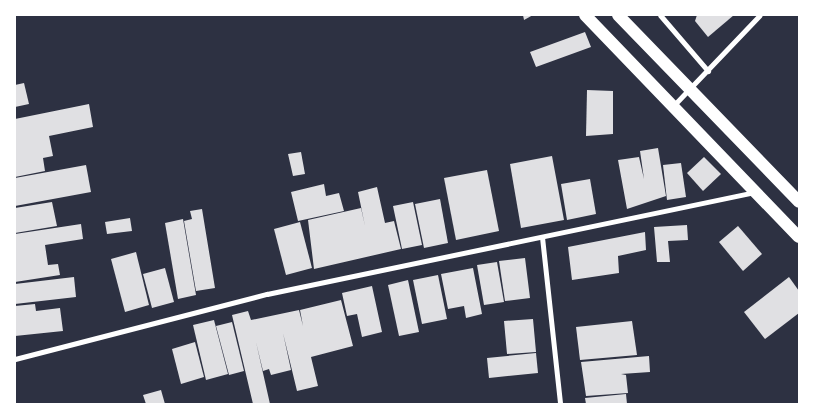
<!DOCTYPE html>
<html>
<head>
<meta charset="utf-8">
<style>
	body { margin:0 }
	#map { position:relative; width:814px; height:419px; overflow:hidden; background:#2d3142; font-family:Barlow,sans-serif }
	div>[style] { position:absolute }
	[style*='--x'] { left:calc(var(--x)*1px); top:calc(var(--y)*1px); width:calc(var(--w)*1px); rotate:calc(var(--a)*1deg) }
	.building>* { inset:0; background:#e0e0e3 }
	.minor>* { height:5px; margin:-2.5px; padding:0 2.5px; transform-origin:2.5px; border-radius:2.5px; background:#fff }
	.primary>* { height:12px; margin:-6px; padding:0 6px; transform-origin:6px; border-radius:6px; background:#fff }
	span { translate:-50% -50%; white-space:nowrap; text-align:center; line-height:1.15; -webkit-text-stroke:4px #fff; paint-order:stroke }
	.frame { position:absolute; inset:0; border:16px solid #fff; pointer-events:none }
</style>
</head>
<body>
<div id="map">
	<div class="building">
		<i style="clip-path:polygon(523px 15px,533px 15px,524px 20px)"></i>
		<i style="clip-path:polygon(697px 15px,734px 15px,708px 37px,695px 21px)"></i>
		<i style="clip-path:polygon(585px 32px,591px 47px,536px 67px,530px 52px)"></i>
		<i style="clip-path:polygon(24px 83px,29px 104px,15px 107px,15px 85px)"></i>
		<i style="clip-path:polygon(587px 90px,613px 91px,613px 134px,586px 136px)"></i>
		<i style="clip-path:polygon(89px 104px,93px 127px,49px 136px,53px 156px,43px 158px,45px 171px,15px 177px,15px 119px)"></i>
		<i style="clip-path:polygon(658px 148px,666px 196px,627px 209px,618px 160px,639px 157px,644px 179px,640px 151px)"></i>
		<i style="clip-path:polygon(301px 152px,305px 174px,293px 176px,288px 154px)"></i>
		<i style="clip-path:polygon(552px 156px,564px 220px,521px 228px,510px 164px)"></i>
		<i style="clip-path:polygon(704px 157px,721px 174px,703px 191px,687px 173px)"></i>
		<i style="clip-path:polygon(681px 163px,686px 197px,667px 200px,663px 165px)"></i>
		<i style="clip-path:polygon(86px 165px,91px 192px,15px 206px,15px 178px)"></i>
		<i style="clip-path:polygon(487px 170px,499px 231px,456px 240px,444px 178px)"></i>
		<i style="clip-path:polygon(590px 179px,596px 214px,567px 220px,561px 184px)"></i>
		<i style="clip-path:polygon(324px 184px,326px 196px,339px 193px,344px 211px,298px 221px,291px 192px)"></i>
		<i style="clip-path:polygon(377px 187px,385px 223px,394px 221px,401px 249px,314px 269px,308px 220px,361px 208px,365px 226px,358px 192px)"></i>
		<i style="clip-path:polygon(440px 199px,448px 243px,424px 248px,415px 204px)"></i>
		<i style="clip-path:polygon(52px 202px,57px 226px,15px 233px,15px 208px)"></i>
		<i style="clip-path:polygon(413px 202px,422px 245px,402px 249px,393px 206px)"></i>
		<i style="clip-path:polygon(202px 209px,215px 288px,196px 291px,184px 221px,192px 219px,190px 211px)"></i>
		<i style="clip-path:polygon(130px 218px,132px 231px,107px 234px,105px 222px)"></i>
		<i style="clip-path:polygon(183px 219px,196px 295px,178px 299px,165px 223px)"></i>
		<i style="clip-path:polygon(300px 222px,312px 268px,286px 275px,274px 229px)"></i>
		<i style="clip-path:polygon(81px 224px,83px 239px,45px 245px,48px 265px,58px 264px,60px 275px,15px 282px,15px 234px)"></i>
		<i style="clip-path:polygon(687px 225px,688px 240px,668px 241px,670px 262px,657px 262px,654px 227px)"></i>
		<i style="clip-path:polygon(738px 226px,762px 254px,743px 271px,719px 242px)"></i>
		<i style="clip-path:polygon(645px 232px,646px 250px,618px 256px,619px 273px,572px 280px,568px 247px)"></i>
		<i style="clip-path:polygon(136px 252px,149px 305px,125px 312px,111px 259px)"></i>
		<i style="clip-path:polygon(525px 258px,530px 298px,505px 301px,499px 261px)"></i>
		<i style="clip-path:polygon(497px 262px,504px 302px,484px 305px,477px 265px)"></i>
		<i style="clip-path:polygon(165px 268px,174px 302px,152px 308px,143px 274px)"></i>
		<i style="clip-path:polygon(473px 268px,482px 314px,466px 318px,464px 306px,448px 309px,441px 274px)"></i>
		<i style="clip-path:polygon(438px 275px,447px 319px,422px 324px,413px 280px)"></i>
		<i style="clip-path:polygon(74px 277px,76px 297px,15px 304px,15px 284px)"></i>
		<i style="clip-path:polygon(789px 277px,799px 291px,799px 313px,765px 339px,744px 312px)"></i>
		<i style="clip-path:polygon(408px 280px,419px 332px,399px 336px,388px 285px)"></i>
		<i style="clip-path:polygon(372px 286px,382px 332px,362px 337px,357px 314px,347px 316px,342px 293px)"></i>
		<i style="clip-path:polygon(341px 300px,353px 346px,311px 357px,318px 386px,297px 391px,283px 333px,291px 370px,271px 375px,269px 369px,263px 371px,256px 342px,270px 404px,253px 404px,232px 315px,248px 311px,251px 320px,299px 310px,303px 326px,300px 310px)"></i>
		<i style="clip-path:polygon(35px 304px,36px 311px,60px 308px,63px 331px,15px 336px,15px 306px)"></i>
		<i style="clip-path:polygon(533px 319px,536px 352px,507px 354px,504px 321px)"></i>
		<i style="clip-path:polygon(214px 320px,228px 374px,206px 380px,193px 325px)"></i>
		<i style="clip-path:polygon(632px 321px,637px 355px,580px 360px,576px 327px)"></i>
		<i style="clip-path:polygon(232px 322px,244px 371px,229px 375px,216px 326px)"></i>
		<i style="clip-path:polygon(195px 342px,204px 377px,181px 384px,172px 349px)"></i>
		<i style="clip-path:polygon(536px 353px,538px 373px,489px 378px,487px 358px)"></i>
		<i style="clip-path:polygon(649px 356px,650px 372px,621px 374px,626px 375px,628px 393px,586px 396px,581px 362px)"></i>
		<i style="clip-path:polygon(161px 390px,165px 404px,146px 404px,143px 395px)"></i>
		<i style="clip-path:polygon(626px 394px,627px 404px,586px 404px,585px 398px)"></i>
	</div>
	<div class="minor">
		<i style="--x:660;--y:15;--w:74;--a:49.4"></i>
		<i style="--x:674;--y:105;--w:124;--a:-46.3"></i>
		<i style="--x:542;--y:237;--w:168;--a:83.8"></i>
		<i style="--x:15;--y:359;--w:260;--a:-14.5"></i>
		<i style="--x:267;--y:294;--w:498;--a:-11.8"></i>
	</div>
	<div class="primary">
		<i style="--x:585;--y:15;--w:308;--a:46.1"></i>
		<i style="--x:618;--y:15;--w:260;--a:45.9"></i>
	</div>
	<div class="frame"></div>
</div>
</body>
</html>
